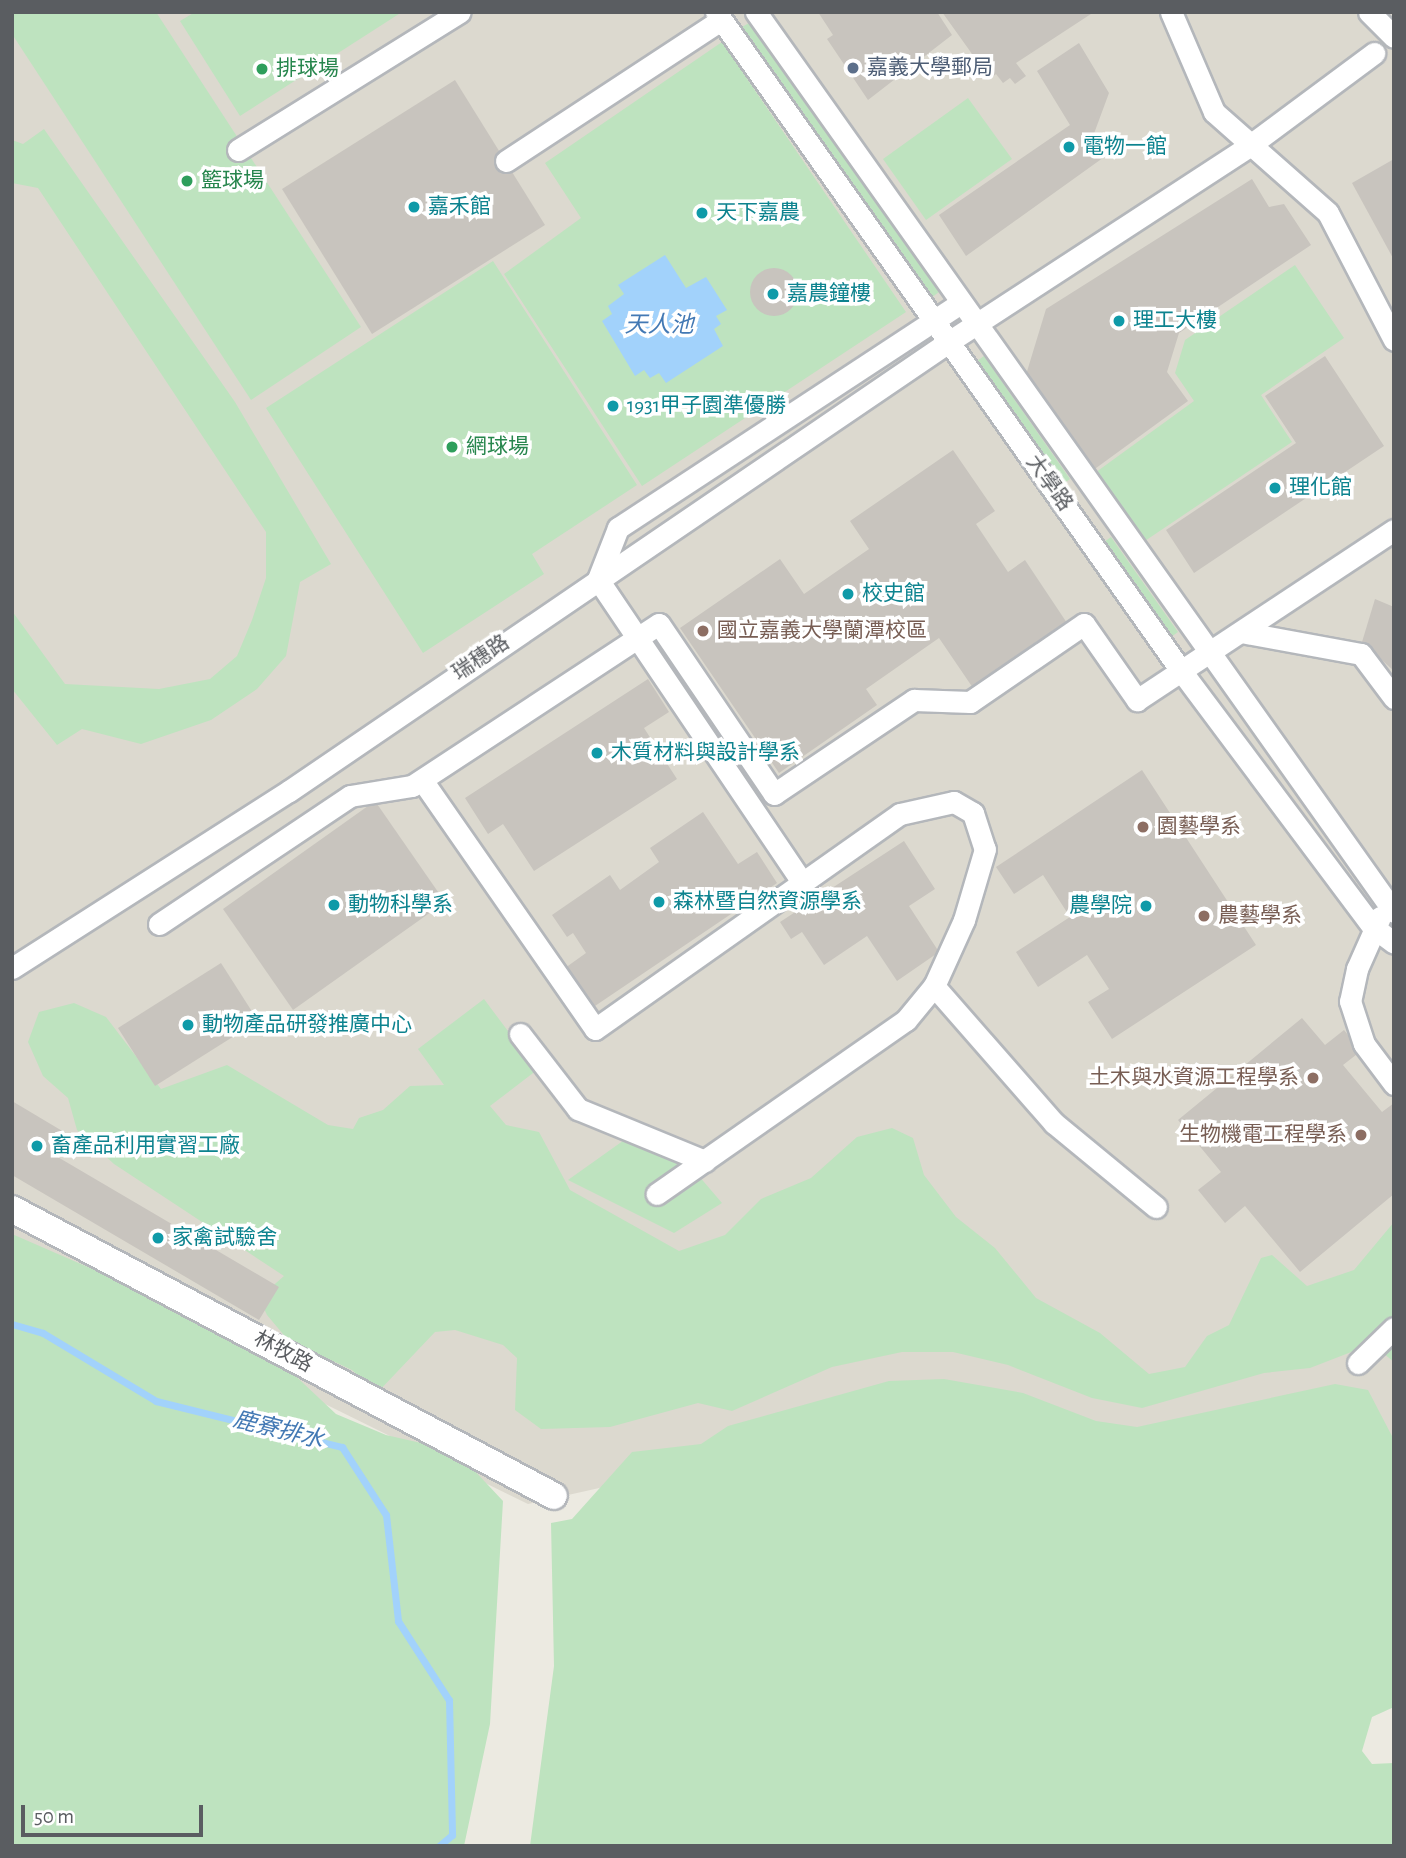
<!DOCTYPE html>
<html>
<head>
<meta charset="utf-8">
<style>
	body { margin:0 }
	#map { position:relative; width:1406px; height:1858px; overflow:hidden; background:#eceae1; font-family:"Alegreya Sans","Noto Sans TC",sans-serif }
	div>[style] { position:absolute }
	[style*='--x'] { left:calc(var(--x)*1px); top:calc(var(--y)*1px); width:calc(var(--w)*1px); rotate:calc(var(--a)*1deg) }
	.education>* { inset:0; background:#dcd9cf }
	.green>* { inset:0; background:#bee3bf }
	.water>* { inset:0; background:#a2d2fb }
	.stream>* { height:7px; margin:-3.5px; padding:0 3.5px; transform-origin:3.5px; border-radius:3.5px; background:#a2d2fb }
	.building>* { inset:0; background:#c8c4be }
	.round { border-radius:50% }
	.roads { filter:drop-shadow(2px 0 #b4b7bb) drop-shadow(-2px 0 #b4b7bb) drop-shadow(0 2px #b4b7bb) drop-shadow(0 -2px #b4b7bb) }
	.minor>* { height:21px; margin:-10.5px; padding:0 10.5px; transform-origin:10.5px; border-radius:10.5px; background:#fff }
	.tertiary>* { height:26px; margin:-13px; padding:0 13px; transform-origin:13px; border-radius:13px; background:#fff }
	.dots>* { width:19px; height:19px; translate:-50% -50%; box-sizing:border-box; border:4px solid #fff; border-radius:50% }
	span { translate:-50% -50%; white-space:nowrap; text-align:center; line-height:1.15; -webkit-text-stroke:7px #fff; paint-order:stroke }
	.service-label { font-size:21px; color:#4e5e75 }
	.left { translate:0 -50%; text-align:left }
	.leisure-label { font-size:21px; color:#27864d }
	.culture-label { font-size:21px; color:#0d838f }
	.right { translate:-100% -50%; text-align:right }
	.street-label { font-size:21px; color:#5a5d61 }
	.education-label { font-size:21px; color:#785e54 }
	.water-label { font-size:23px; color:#4379b4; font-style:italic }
	.frame { position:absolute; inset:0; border:14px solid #5a5d61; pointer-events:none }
	.scale { position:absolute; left:21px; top:1805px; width:182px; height:32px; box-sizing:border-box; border:4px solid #5a5d61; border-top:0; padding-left:9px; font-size:21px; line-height:24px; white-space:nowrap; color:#5a5d61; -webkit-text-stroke:5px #fff; paint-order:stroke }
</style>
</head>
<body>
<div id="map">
	<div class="education">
		<i style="clip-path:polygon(12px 12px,1394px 12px,1394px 1514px,867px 1428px,528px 1504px,12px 1250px)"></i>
	</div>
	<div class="green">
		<i style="clip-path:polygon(12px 12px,156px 12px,361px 327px,251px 400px,12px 34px)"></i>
		<i style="clip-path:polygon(195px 12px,402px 12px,240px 116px,180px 21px)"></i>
		<i style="clip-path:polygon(749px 23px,939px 292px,931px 298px,742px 27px)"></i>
		<i style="clip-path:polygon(722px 42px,906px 312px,642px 486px,504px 274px,581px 218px,545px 163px)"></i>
		<i style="clip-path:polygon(968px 98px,1012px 159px,926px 220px,883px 159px)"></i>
		<i style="clip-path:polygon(44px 129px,235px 402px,331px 564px,300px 582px,286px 656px,257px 689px,211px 720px,141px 744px,82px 729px,57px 745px,12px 689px,12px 611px,65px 684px,159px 689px,210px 679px,237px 656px,252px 620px,266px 578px,266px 532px,38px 188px,12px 183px,12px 140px,23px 144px)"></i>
		<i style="clip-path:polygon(493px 261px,637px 485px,532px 554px,544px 574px,423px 653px,266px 408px)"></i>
		<i style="clip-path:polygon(1295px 265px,1344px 338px,1261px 395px,1292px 442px,1130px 551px,1081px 483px,1194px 401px,1175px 373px,1185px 340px)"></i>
		<i style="clip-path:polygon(984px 356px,1070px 479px,1063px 484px,977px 361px)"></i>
		<i style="clip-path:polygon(1111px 537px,1178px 632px,1171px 637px,1104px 542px)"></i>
		<i style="clip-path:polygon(484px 999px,537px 1070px,490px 1106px,506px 1125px,539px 1132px,570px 1190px,679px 1251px,725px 1235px,761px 1199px,811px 1178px,857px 1137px,892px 1128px,913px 1138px,924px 1175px,956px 1217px,995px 1248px,1036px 1298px,1100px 1333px,1149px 1374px,1185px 1367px,1207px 1336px,1229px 1325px,1261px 1258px,1272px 1255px,1307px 1286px,1354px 1270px,1394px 1222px,1394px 1362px,1372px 1344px,1310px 1368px,1264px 1373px,1142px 1408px,1092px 1398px,1008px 1365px,953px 1352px,902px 1352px,832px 1367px,732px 1411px,698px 1403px,610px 1427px,541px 1429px,515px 1410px,517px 1358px,503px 1345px,455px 1330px,435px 1332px,377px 1393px,352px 1370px,288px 1340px,267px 1315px,259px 1298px,284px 1276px,114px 1164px,77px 1130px,68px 1098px,43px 1076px,28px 1042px,39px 1012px,74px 1003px,106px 1017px,161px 1089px,227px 1065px,328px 1125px,353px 1129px,359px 1118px,383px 1110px,410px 1086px,444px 1085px,418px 1049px)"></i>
		<i style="clip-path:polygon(627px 1138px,686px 1161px,722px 1203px,674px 1233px,568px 1180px)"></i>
		<i style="clip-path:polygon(12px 1234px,168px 1302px,286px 1367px,336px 1414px,386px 1435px,456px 1451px,503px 1501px,490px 1724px,464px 1846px,12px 1846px)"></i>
		<i style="clip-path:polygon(944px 1379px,1023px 1393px,1096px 1421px,1137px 1427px,1335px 1384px,1368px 1390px,1394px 1440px,1394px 1707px,1372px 1717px,1362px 1751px,1372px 1764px,1394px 1763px,1394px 1846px,530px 1846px,554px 1666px,551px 1523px,572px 1519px,632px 1452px,701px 1444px,728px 1426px,889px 1381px)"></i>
	</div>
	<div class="water">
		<i style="clip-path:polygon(665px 255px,686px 288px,706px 277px,727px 310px,716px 316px,721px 324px,714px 329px,723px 346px,666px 383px,659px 373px,650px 378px,644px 370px,635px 376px,602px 321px,612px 314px,608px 306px,624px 294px,618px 285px)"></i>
	</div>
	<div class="stream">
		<i style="--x:12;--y:1324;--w:32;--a:16"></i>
		<i style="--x:43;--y:1333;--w:132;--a:31"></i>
		<i style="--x:156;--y:1401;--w:192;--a:13.9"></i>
		<i style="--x:342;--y:1447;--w:81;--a:57.1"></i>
		<i style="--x:386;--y:1515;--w:107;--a:83.5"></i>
		<i style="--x:398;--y:1621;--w:94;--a:57.2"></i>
		<i style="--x:449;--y:1700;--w:135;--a:88.7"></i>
		<i style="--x:452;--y:1835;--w:17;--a:140"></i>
	</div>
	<div class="building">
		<i style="clip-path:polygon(818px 12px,937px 12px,952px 35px,868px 100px,827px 39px,833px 35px)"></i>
		<i style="clip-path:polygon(942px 12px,1094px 12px,1016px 63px,1026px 76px,1015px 84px,1010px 78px,1003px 83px,996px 74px,990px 79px)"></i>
		<i style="clip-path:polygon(1079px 43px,1109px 93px,1092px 139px,1107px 155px,966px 256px,939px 215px,1070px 125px,1037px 71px)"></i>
		<i style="clip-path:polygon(455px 80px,545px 225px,372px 334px,282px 189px)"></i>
		<i style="clip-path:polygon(1394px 159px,1394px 260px,1352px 183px)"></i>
		<i style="clip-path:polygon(1252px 179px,1269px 207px,1284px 204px,1311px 245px,1179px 333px,1167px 372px,1188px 401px,1092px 471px,1025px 378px,1046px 309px)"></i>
		<i class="round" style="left:750px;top:268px;width:48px;height:48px"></i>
		<i style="clip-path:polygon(1325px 356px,1384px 446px,1194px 573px,1166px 530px,1296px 443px,1265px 396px)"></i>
		<i style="clip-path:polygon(953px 450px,995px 511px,976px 524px,1008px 572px,1025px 560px,1067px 623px,973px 688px,939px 638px,866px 689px,877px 705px,779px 773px,680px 628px,780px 559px,804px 594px,869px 549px,850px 521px)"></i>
		<i style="clip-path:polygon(1375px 599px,1394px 607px,1394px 671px,1362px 642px)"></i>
		<i style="clip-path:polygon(648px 679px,669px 712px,644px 728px,677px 779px,534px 871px,503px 824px,488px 834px,465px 798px)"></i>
		<i style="clip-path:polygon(1142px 770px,1256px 945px,1112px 1039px,1088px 1002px,1109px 989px,1087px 955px,1038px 987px,1016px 952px,1070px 917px,1043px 875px,1014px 894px,996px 867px)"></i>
		<i style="clip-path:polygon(375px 801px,445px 902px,293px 1010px,223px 909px)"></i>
		<i style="clip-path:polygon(703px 812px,738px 864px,757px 852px,777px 883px,592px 1008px,565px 968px,586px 953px,573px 933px,567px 937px,552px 915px,610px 875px,620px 890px,659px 862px,650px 848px)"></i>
		<i style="clip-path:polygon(904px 841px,935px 889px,909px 906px,939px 952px,897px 981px,867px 936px,824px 965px,802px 932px,791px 939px,780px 922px)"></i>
		<i style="clip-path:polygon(221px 963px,258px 1021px,155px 1086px,118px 1028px)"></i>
		<i style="clip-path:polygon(1302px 1018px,1325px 1045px,1344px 1030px,1361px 1051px,1343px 1065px,1382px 1112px,1394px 1103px,1394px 1194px,1300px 1272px,1245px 1206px,1225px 1223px,1198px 1190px,1221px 1172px,1178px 1120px)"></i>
		<i style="clip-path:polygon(12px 1101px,69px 1135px,56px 1156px,279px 1287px,259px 1320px,12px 1175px)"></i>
	</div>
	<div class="roads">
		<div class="minor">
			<i style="--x:716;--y:12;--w:808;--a:54.78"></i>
			<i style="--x:1182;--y:672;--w:319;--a:53.2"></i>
			<i style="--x:1373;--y:927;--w:26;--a:37"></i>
			<i style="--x:756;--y:12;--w:1103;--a:54.67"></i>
			<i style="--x:1171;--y:12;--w:109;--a:66.7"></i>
			<i style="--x:1214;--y:112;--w:152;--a:41.5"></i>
			<i style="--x:1328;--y:213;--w:143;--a:62.5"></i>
			<i style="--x:1369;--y:12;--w:35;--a:45"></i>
			<i style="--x:238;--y:150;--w:261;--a:-31.9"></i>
			<i style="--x:506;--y:161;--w:257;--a:-33.3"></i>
			<i style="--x:1241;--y:632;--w:122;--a:10.4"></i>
			<i style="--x:1361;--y:654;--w:55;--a:53.1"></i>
			<i style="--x:422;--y:780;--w:303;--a:55.2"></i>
			<i style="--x:595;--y:1029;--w:373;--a:-35.2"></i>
			<i style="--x:900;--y:814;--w:55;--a:-12.5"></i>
			<i style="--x:954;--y:802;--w:22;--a:30"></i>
			<i style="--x:973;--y:813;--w:38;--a:72"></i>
			<i style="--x:985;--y:849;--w:74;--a:106.5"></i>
			<i style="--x:964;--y:920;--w:72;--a:114.4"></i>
			<i style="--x:934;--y:986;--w:44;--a:129.5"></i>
			<i style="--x:906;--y:1020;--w:304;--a:145.1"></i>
			<i style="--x:802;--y:882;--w:365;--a:-124"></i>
			<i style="--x:598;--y:579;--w:55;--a:-68.6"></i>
			<i style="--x:618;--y:528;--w:409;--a:-33.3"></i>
			<i style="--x:1380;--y:917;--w:57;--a:113.9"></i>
			<i style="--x:1357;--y:969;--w:33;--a:102"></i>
			<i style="--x:1350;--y:1001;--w:45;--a:72"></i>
			<i style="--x:1364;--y:1044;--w:50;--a:53.1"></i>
			<i style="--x:159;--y:924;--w:230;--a:-33.8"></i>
			<i style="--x:350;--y:796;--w:63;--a:-9.2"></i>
			<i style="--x:412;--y:786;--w:295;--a:-33.3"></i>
			<i style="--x:659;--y:624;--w:205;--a:55.9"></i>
			<i style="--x:774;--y:794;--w:169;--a:-33.9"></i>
			<i style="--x:914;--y:700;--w:56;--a:2"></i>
			<i style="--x:970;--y:702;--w:138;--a:-34.4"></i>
			<i style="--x:1084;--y:624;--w:93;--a:55.1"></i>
			<i style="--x:1137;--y:700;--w:308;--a:-33.5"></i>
			<i style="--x:12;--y:968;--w:329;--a:-32.6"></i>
			<i style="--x:289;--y:791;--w:796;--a:-34.25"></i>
			<i style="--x:947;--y:343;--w:361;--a:-33.1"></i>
			<i style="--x:1249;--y:146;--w:156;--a:-36.6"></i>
			<i style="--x:934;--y:986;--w:182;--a:48.8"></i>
			<i style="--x:1054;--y:1123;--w:132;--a:39.5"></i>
			<i style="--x:520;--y:1034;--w:95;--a:52.3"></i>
			<i style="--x:578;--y:1109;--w:137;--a:22.3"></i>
			<i style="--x:1358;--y:1363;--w:50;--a:-44.2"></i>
		</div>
		<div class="tertiary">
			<i style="--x:12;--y:1209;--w:613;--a:27.9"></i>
		</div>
	</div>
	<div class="dots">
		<i style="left:853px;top:68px;background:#5c6f8a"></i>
		<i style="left:262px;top:69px;background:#2e9e5b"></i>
		<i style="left:1069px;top:147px;background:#0f9aa8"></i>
		<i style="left:187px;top:181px;background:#2e9e5b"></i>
		<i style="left:414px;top:207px;background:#0f9aa8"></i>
		<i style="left:702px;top:213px;background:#0f9aa8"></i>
		<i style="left:773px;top:294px;background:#0f9aa8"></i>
		<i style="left:1119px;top:321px;background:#0f9aa8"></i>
		<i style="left:613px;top:406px;background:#0f9aa8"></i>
		<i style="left:452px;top:447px;background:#2e9e5b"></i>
		<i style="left:1275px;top:488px;background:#0f9aa8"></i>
		<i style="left:848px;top:594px;background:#0f9aa8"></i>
		<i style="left:703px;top:631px;background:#8d6e63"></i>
		<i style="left:597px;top:753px;background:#0f9aa8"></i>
		<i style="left:1143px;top:827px;background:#8d6e63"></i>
		<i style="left:659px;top:902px;background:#0f9aa8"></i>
		<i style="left:334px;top:905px;background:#0f9aa8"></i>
		<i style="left:1146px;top:906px;background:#0f9aa8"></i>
		<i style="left:1204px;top:916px;background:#8d6e63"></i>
		<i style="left:188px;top:1025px;background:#0f9aa8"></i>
		<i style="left:1313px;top:1078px;background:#8d6e63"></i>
		<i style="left:1361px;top:1135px;background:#8d6e63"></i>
		<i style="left:37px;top:1146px;background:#0f9aa8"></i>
		<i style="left:158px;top:1238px;background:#0f9aa8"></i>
	</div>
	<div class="service-label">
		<span class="left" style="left:867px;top:68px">嘉義大學郵局</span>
	</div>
	<div class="leisure-label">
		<span class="left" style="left:276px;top:69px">排球場</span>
		<span class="left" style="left:201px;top:181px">籃球場</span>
		<span class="left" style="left:466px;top:447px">網球場</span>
	</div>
	<div class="culture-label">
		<span class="left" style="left:1083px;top:147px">電物一館</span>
		<span class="left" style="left:428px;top:207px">嘉禾館</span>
		<span class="left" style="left:716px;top:213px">天下嘉農</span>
		<span class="left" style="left:787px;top:294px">嘉農鐘樓</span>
		<span class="left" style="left:1133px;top:321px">理工大樓</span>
		<span class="left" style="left:627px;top:406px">1931甲子園準優勝</span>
		<span class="left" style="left:1289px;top:488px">理化館</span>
		<span class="left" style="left:862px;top:594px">校史館</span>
		<span class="left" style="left:611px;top:753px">木質材料與設計學系</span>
		<span class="left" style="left:673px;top:902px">森林暨自然資源學系</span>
		<span class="left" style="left:348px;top:905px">動物科學系</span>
		<span class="right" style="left:1132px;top:906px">農學院</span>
		<span class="left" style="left:202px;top:1025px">動物產品研發推廣中心</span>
		<span class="left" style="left:51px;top:1146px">畜產品利用實習工廠</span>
		<span class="left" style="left:172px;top:1238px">家禽試驗舍</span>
	</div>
	<div class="street-label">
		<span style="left:1049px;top:483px;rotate:54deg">大學路</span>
		<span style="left:481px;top:658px;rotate:-34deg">瑞穗路</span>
		<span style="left:283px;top:1352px;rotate:28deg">林牧路</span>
	</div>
	<div class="education-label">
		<span class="left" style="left:717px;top:631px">國立嘉義大學蘭潭校區</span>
		<span class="left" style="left:1157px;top:827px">園藝學系</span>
		<span class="left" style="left:1218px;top:916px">農藝學系</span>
		<span class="right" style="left:1299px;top:1078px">土木與水資源工程學系</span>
		<span class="right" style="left:1347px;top:1135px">生物機電工程學系</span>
	</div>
	<div class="water-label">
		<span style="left:659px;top:326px">天人池</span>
		<span style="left:278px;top:1431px;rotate:14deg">鹿寮排水</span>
	</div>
	<div class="frame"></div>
	<div class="scale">50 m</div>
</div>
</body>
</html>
